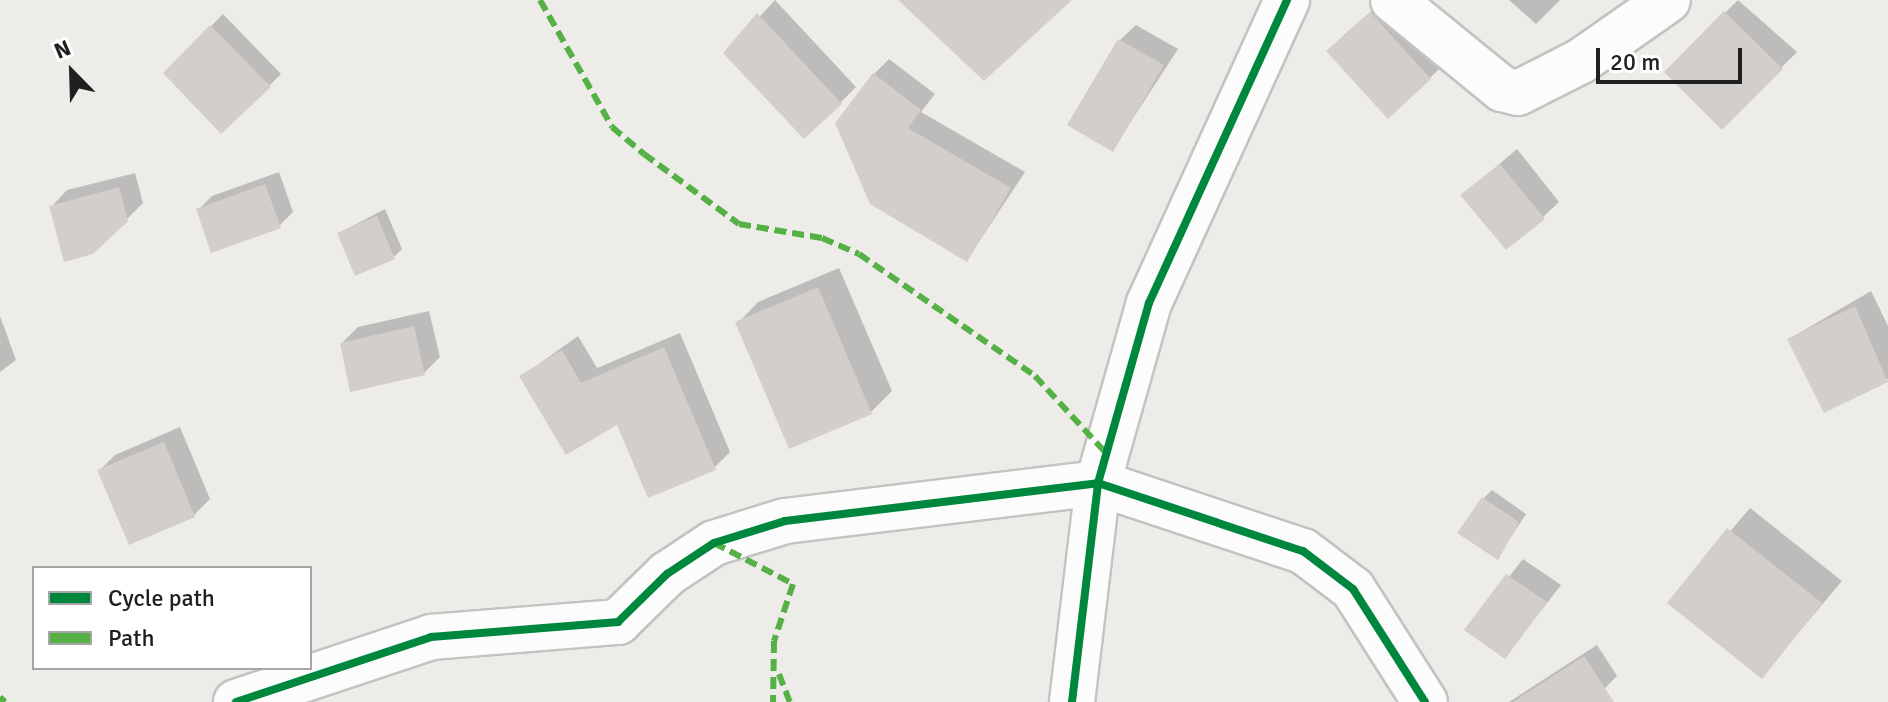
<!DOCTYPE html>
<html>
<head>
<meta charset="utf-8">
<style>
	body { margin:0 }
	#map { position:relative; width:1888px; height:702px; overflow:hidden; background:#eeece9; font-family:Signika,sans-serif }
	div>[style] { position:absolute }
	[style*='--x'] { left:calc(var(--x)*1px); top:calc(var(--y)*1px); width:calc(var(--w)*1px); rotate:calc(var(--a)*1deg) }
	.shadow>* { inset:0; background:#0003 }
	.building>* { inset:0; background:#d1cecc }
	.roads { filter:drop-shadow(2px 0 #c4c3c1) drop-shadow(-2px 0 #c4c3c1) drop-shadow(0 2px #c4c3c1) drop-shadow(0 -2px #c4c3c1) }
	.minor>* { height:44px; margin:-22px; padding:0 22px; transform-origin:22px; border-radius:22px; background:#fcfcfc }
	.quiet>* { height:6px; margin-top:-3px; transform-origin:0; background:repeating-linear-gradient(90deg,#55b145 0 12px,transparent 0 18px) }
	.cycleway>* { height:8px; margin:-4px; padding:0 4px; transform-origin:4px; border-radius:4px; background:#00873e }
	span { translate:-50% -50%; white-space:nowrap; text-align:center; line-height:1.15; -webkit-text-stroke:6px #fff; paint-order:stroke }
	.legend { position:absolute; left:32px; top:566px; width:280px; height:104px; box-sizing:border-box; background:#fff; border:2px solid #a6a6a6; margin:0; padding:10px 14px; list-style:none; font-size:24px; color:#202020 }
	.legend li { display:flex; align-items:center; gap:16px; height:40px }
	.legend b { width:40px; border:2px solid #a6a6a6 }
	.north { position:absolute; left:32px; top:32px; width:80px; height:80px; -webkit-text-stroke:6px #fff; paint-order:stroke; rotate:337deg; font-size:22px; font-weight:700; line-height:32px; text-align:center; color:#202020 }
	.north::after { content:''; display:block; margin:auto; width:28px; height:36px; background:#202020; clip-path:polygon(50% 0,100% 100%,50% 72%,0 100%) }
	.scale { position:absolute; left:1596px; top:48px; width:146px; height:36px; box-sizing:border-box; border:4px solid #202020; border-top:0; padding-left:10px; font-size:24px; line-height:28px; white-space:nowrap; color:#202020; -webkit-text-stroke:6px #fff; paint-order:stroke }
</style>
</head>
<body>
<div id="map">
	<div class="shadow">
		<i style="clip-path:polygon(775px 0,856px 87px,840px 103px,726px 53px)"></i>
		<i style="clip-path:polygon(1384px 0,1446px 62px,1430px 78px,1344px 35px)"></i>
		<i style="clip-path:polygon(1509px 0,1560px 0,1536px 24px)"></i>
		<i style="clip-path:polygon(1738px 0,1797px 52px,1722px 127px,1666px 72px)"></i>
		<i style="clip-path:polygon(223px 14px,281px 74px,269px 86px,165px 73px)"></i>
		<i style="clip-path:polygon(1136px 25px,1178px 49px,1113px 149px,1120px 40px)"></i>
		<i style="clip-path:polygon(889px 59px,935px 94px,921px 112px,1025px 172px,967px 260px,874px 74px)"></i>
		<i style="clip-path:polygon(1517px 149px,1559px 202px,1543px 217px,1463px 195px)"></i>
		<i style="clip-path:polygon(279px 172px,293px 212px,279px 226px,198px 210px,212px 196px)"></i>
		<i style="clip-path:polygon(135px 173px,143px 203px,127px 219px,52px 206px,67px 190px)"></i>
		<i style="clip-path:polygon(385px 209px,402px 249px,394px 257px,339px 233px)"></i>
		<i style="clip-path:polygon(839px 268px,892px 391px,871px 412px,738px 323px,758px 302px)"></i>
		<i style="clip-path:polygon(1871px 291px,1888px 326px,1888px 379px,1824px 411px,1789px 339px)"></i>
		<i style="clip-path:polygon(429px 311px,440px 357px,424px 373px,342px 343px,358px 327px)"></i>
		<i style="clip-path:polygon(0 316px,16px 360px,0 372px)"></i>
		<i style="clip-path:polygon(680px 333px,730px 452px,714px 468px,522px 376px,578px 336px,597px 368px)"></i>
		<i style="clip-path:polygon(180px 427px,210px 499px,194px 515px,130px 542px,99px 471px,115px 455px)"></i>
		<i style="clip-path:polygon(1492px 490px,1526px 514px,1497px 558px,1484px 498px)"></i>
		<i style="clip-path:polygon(1750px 508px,1842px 581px,1762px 676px,1669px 603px)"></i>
		<i style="clip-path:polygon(1523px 559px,1561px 585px,1505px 657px,1467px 630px)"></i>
		<i style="clip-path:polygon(1597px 645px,1617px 676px,1605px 688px,1583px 702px,1509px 702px)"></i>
	</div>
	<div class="building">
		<i style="clip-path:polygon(898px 0,1072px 0,984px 81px)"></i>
		<i style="clip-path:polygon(1724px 11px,1783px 69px,1722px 130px,1664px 72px)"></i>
		<i style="clip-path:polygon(1370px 12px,1431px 79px,1388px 119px,1326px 51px)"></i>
		<i style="clip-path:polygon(757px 13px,842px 104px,804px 139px,723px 53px)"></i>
		<i style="clip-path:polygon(210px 25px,271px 87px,221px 134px,163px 73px)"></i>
		<i style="clip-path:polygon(1118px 39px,1164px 65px,1113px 152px,1067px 125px)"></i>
		<i style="clip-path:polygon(873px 73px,921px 110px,908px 128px,1011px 188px,967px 262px,870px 204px,835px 123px)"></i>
		<i style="clip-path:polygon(1500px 164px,1545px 219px,1506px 250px,1460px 195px)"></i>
		<i style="clip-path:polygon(265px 184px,281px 228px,211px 253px,196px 209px)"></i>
		<i style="clip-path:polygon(119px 187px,128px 221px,93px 254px,64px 262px,49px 206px)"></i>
		<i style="clip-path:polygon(377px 216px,395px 259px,355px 276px,337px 233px)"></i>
		<i style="clip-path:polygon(818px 287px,872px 414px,789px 449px,735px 322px)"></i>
		<i style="clip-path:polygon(1855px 306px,1888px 382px,1824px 413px,1787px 339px)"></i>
		<i style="clip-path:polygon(414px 326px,425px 375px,350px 392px,340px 343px)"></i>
		<i style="clip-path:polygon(664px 347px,716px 470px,648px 498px,617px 425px,566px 455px,519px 376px,562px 350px,581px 383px)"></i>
		<i style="clip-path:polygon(164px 442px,195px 517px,129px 545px,97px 470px)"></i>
		<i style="clip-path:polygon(1482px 497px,1519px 522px,1498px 560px,1457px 533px)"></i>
		<i style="clip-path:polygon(1727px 528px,1822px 603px,1762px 679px,1667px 603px)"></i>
		<i style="clip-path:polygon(1506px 574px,1547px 602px,1505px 659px,1464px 630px)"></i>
		<i style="clip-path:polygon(1584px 656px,1614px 702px,1513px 702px)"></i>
	</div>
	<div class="roads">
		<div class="minor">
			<i style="--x:1393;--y:0;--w:141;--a:39.2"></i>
			<i style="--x:1502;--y:89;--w:16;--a:14"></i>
			<i style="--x:1518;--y:93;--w:71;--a:-26.9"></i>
			<i style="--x:1581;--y:61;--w:106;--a:-35"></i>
			<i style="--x:236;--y:702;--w:206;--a:-18.4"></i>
			<i style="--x:431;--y:637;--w:188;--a:-4.6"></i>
			<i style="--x:618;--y:622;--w:69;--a:-44.4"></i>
			<i style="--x:667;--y:574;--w:56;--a:-33.4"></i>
			<i style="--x:714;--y:543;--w:74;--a:-17.2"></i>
			<i style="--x:785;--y:521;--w:315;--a:-6.9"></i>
			<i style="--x:1098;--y:483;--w:216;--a:18.4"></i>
			<i style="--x:1303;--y:551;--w:63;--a:37.2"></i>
			<i style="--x:1353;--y:589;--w:134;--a:57.5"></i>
			<i style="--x:1072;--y:702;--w:221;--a:-83.2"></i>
			<i style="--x:1098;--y:483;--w:187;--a:-74.2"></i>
			<i style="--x:1149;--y:303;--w:333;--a:-65.5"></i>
		</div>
	</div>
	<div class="quiet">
		<i style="--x:540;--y:0;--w:146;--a:60.4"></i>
		<i style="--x:612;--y:127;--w:42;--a:40.2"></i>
		<i style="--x:644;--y:154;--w:118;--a:36.4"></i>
		<i style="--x:739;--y:224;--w:84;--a:9.6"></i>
		<i style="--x:822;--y:238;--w:40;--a:23.4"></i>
		<i style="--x:859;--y:254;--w:214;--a:34.7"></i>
		<i style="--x:1035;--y:376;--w:105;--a:47.3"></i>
		<i style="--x:714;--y:543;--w:89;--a:27.4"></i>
		<i style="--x:793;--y:584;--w:60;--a:108.4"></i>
		<i style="--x:774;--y:641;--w:61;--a:90.9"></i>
		<i style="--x:779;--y:674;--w:30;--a:69"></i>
		<i style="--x:0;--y:697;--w:7;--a:45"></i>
	</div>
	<div class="cycleway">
		<i style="--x:236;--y:702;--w:206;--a:-18.4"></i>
		<i style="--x:431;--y:637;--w:188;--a:-4.6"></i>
		<i style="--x:618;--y:622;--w:69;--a:-44.4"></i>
		<i style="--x:667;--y:574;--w:56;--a:-33.4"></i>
		<i style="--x:714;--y:543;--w:74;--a:-17.2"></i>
		<i style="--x:785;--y:521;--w:315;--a:-6.9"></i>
		<i style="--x:1098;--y:483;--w:216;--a:18.4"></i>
		<i style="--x:1303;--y:551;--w:63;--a:37.2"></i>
		<i style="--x:1353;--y:589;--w:134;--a:57.5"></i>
		<i style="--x:1072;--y:702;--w:221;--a:-83.2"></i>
		<i style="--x:1098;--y:483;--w:187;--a:-74.2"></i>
		<i style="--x:1149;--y:303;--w:333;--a:-65.5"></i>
	</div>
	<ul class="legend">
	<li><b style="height:10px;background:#00873e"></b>Cycle path</li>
	<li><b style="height:10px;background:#55b145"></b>Path</li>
	</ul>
	<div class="north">N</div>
	<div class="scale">20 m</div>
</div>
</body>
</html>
